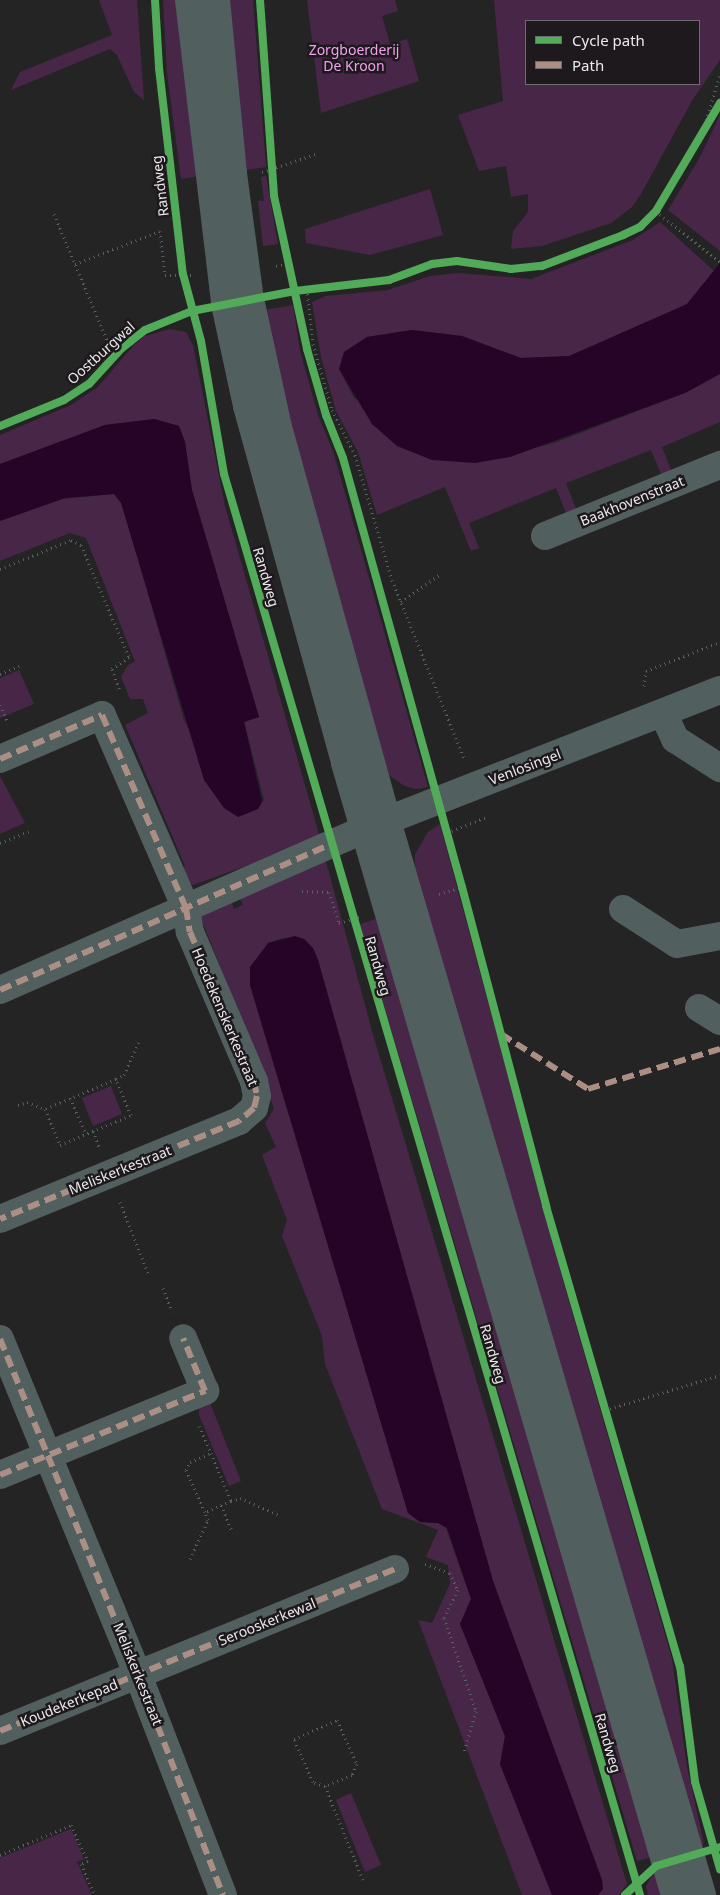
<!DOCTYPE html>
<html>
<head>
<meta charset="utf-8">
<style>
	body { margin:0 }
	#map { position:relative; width:720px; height:1895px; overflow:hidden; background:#252425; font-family:"Noto Sans",sans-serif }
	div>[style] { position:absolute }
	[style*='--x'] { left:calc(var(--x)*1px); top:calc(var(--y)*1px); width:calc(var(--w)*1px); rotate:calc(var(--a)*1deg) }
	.green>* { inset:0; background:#482648 }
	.water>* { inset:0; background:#260427 }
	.path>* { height:3px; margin-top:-1.5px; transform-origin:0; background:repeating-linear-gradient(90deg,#596060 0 1px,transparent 0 5px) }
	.minor>* { height:28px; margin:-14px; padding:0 14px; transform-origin:14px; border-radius:14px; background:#525f5f }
	.quiet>* { height:6px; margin-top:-3px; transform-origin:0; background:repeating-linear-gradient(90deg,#ac8f84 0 12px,transparent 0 18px) }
	.cycleway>* { height:8px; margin:-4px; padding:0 4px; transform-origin:4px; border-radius:4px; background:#51ab58 }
	span { translate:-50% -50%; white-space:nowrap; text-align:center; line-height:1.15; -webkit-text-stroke:5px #1d191d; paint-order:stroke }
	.park-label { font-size:14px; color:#f1a1ef }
	.street-label { font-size:14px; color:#ebe9eb }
	.legend { position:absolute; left:525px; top:20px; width:175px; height:65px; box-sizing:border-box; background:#1d191d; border:1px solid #6f6c6f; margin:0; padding:6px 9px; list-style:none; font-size:15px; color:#ebe9eb }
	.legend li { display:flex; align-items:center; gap:10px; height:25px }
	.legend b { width:25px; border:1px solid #6f6c6f }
</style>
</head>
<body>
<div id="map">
	<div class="green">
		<i style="clip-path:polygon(99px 0,137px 0,144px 100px,134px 92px,117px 55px,110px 49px,11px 90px,20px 72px,112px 35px)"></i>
		<i style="clip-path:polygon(163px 0,179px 0,199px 176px,181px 179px,167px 73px)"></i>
		<i style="clip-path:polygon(224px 0,253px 0,266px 167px,241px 171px)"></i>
		<i style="clip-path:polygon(307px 0,395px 0,398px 11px,382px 16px,390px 44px,407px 39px,419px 81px,321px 113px)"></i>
		<i style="clip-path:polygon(evenodd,494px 0,720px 0,720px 60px,693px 99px,641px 194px,632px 207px,611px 223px,542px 246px,511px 249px,513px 231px,528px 212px,528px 194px,511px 197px,506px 166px,479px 171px,458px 115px,503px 101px,494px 0,526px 21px,699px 21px,699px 84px,526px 84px,526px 21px)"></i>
		<i style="clip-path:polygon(720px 115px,720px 251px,668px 210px,699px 159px)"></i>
		<i style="clip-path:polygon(266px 176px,278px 244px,263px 246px,258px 201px,264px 201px,261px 177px)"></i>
		<i style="clip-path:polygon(430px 189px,443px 235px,370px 255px,306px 243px,305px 229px)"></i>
		<i style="clip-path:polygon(660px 222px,714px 271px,687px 304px,669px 314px,569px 356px,521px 358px,462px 336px,412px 330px,367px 337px,339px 369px,354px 398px,475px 463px,554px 443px,685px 393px,720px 374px,720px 422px,662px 447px,672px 472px,662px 476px,651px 450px,566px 483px,576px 509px,566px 513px,556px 488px,469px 523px,479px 548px,471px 551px,445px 487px,377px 515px,358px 452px,336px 411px,321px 357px,312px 302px,326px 296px,388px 290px,430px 276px,458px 273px,531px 279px,633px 240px)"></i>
		<i style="clip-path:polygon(293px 305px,300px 351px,318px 415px,333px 451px,428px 787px,415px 789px,403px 785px,390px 776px,383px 764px,260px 311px)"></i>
		<i style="clip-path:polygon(170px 329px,186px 332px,193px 345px,225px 506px,319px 834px,318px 840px,193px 885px,186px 883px,178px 870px,185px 866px,125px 725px,148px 713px,143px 699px,130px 699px,121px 677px,128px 665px,135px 662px,134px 659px,86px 538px,70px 533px,0 561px,0 521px,62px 499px,114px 494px,122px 503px,184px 720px,238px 817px,258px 809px,264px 800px,244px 721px,259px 717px,192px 490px,185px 442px,179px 426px,154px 419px,105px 425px,0 464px,0 435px,71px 405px,98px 387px,134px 345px,145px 336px)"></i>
		<i style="clip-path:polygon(19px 670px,34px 704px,0 718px,0 678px)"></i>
		<i style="clip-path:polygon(0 776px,25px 823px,0 834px)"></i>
		<i style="clip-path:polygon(440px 824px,564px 1284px,672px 1659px,687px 1767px,704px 1844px,697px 1846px,414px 875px,415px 854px,428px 832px)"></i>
		<i style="clip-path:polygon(325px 858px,374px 1038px,627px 1884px,619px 1895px,598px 1895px,603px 1889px,602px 1880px,493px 1581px,318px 960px,313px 948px,304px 939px,283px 938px,268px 943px,250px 985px,408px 1513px,420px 1522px,438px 1523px,446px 1528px,471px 1599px,460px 1624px,505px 1736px,500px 1764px,552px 1895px,522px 1895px,418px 1620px,432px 1623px,450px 1584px,448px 1565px,426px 1557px,438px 1530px,382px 1509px,325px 1364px,322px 1336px,282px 1236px,287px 1220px,262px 1155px,276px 1147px,265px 1123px,274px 1109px,260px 1064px,199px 914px,231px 899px,234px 909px,243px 905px,239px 896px)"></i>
		<i style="clip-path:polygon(382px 917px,656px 1856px,637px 1861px,360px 924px)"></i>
		<i style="clip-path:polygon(111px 1086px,122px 1114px,93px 1126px,82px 1098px)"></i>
		<i style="clip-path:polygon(208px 1398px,241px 1481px,229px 1486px,199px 1415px,199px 1399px)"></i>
		<i style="clip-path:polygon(351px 1793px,381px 1865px,365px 1872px,336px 1800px)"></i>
		<i style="clip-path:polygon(71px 1829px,84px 1859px,77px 1862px,92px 1895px,0 1895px,0 1858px)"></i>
		<i style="clip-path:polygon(658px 1873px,664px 1895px,648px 1895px,646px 1887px,652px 1875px)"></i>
	</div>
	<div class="water">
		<i style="clip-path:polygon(720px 263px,720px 374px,685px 393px,510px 457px,475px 463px,432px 460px,397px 446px,372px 424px,339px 369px,344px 352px,367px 337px,412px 330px,462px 336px,521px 358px,569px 356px,687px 304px)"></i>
		<i style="clip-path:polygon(154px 419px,179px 426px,185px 442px,192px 490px,259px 717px,244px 722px,262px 801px,258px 809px,238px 817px,224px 808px,204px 780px,121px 503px,114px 494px,65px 498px,0 521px,0 464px,105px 425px)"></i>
		<i style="clip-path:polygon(295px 936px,304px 939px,313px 948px,318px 960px,493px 1581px,602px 1880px,603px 1889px,598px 1895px,552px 1895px,500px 1764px,505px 1736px,460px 1624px,471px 1599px,447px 1528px,438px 1523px,420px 1522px,408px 1513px,250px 985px,250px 967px,268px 943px)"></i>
	</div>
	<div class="path">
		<i style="--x:705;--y:125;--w:53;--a:-73.6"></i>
		<i style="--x:262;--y:172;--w:57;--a:-18.4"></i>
		<i style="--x:656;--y:211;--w:82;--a:38.6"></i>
		<i style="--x:54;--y:214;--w:155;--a:67.2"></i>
		<i style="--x:75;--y:264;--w:91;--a:-21.2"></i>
		<i style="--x:160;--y:231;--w:44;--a:83.5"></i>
		<i style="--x:165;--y:275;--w:26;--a:0"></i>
		<i style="--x:276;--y:266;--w:12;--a:-14"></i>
		<i style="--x:307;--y:289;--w:55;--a:83.8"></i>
		<i style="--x:313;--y:344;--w:69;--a:73.9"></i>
		<i style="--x:332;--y:410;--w:51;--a:62.9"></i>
		<i style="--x:355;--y:455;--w:130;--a:73.5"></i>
		<i style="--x:392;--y:580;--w:192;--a:68"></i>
		<i style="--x:0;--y:569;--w:77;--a:-22.2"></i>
		<i style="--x:71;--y:540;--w:11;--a:27"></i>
		<i style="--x:81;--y:545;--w:122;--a:66.8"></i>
		<i style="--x:129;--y:657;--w:21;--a:145"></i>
		<i style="--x:112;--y:669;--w:23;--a:70"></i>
		<i style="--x:401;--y:602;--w:47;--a:-35.4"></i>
		<i style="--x:0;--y:674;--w:21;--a:-23"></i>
		<i style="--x:644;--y:686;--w:15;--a:-82"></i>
		<i style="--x:646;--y:671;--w:79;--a:-21.4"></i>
		<i style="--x:0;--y:705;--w:20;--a:66"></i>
		<i style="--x:447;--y:833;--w:42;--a:-22.3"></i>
		<i style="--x:0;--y:843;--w:31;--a:-22"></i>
		<i style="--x:302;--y:891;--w:27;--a:2"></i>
		<i style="--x:329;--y:892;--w:33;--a:72"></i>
		<i style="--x:339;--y:923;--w:21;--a:-17"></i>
		<i style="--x:439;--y:894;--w:24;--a:-17"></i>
		<i style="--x:116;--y:1079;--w:9;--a:-27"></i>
		<i style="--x:124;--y:1075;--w:36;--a:-66"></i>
		<i style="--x:70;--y:1098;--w:39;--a:66"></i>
		<i style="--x:18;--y:1105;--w:9;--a:-18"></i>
		<i style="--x:27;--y:1102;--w:19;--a:21"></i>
		<i style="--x:45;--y:1109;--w:39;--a:67"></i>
		<i style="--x:60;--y:1145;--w:77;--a:-22.9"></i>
		<i style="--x:131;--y:1115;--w:39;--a:-113"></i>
		<i style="--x:116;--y:1079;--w:77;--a:157.1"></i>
		<i style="--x:93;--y:1131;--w:17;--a:69"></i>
		<i style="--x:120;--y:1202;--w:76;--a:68.5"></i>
		<i style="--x:163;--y:1288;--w:25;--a:69"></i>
		<i style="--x:605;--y:1410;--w:120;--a:-16.9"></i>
		<i style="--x:199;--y:1426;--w:30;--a:66"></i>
		<i style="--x:211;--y:1453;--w:52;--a:67.4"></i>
		<i style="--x:231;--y:1501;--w:28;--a:157"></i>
		<i style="--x:205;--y:1512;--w:46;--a:-114.3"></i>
		<i style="--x:186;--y:1470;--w:9;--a:-63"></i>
		<i style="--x:190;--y:1462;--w:23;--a:-23"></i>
		<i style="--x:231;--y:1501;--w:9;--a:-18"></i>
		<i style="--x:240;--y:1498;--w:43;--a:23.6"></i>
		<i style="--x:221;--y:1505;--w:30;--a:67"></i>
		<i style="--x:190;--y:1559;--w:43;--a:-65.2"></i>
		<i style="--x:208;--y:1520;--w:9;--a:-111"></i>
		<i style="--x:425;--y:1564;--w:27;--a:20"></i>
		<i style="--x:450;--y:1573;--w:19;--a:65"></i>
		<i style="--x:458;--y:1590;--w:31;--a:117"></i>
		<i style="--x:444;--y:1618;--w:98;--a:71"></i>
		<i style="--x:476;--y:1711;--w:43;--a:106.3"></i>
		<i style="--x:337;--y:1720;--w:48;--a:65.6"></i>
		<i style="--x:357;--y:1764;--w:12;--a:114"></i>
		<i style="--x:352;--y:1775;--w:29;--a:158"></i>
		<i style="--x:325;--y:1786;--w:13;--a:-162"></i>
		<i style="--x:313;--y:1782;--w:47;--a:-113.8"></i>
		<i style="--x:294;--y:1739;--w:47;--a:-23.8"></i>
		<i style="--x:325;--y:1786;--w:101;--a:68"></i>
		<i style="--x:0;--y:1855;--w:77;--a:-22.9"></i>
		<i style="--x:71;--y:1825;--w:40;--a:65"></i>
		<i style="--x:88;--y:1861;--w:8;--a:157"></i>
		<i style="--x:81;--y:1864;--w:34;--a:66"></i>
	</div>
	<div class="minor">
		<i style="--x:189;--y:0;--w:306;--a:83.2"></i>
		<i style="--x:225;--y:304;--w:104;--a:77.8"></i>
		<i style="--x:247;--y:406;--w:370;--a:74.6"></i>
		<i style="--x:345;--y:763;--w:1179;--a:73.75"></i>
		<i style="--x:216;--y:0;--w:175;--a:84.4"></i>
		<i style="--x:233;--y:174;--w:126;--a:82.3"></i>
		<i style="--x:250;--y:299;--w:131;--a:77.7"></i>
		<i style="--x:278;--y:427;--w:409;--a:74.5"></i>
		<i style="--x:387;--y:821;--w:1119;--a:73.65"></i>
		<i style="--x:545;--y:536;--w:189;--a:-22.1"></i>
		<i style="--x:663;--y:713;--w:29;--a:65"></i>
		<i style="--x:675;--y:739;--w:54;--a:32.8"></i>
		<i style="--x:0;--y:759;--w:111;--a:-23.3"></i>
		<i style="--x:102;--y:715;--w:210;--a:66.5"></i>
		<i style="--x:186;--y:908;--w:24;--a:81"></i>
		<i style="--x:190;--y:932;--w:162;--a:66.8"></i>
		<i style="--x:254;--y:1081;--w:15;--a:79"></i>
		<i style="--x:257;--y:1096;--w:12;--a:104"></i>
		<i style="--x:254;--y:1108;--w:20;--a:139"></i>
		<i style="--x:239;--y:1121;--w:258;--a:157.7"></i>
		<i style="--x:623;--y:909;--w:64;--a:32.9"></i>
		<i style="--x:677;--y:944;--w:44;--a:-10.5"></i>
		<i style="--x:0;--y:990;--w:399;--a:-23.8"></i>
		<i style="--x:365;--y:829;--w:381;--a:-21.4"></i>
		<i style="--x:699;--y:1008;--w:25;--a:32"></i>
		<i style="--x:0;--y:1339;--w:363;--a:67.7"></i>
		<i style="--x:138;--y:1675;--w:236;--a:68.9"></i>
		<i style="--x:0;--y:1475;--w:222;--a:-22.3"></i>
		<i style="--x:205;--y:1391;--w:57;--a:-112.5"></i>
		<i style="--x:0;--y:1731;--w:427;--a:-22.3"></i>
	</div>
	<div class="quiet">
		<i style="--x:0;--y:759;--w:111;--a:-23.3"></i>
		<i style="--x:102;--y:715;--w:210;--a:66.5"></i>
		<i style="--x:186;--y:908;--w:24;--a:81"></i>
		<i style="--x:190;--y:932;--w:162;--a:66.8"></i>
		<i style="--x:254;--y:1081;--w:15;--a:79"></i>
		<i style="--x:257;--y:1096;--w:12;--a:104"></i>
		<i style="--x:254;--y:1108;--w:20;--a:139"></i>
		<i style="--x:239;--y:1121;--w:258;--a:157.7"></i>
		<i style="--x:0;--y:990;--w:362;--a:-23.8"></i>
		<i style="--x:501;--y:1034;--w:103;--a:32.3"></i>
		<i style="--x:588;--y:1089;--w:138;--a:-16.9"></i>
		<i style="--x:0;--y:1339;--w:363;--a:67.7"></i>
		<i style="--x:138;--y:1675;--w:236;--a:68.9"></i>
		<i style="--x:0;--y:1475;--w:222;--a:-22.3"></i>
		<i style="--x:205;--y:1391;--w:57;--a:-112.5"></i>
		<i style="--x:0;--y:1731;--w:427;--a:-22.3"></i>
	</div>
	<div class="cycleway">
		<i style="--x:155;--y:0;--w:68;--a:86.6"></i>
		<i style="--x:159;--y:68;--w:207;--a:83.4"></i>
		<i style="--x:183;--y:274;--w:69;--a:75"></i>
		<i style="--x:201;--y:341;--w:135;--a:80.2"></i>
		<i style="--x:224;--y:474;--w:1481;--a:73.68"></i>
		<i style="--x:260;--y:0;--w:196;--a:85.9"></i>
		<i style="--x:274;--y:196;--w:157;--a:77.8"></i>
		<i style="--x:307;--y:349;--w:69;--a:73.9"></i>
		<i style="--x:326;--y:415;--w:46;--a:68.4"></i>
		<i style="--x:343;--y:458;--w:445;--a:74.5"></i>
		<i style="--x:462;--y:887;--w:330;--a:75.2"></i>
		<i style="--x:546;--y:1206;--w:479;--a:73.8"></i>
		<i style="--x:680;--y:1666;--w:117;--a:82.6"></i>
		<i style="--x:695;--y:1782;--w:91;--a:74"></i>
		<i style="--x:0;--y:426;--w:69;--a:-22.1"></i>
		<i style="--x:64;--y:400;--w:30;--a:-33"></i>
		<i style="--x:89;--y:384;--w:49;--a:-47.5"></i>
		<i style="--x:122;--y:348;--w:29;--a:-38"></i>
		<i style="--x:145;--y:330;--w:51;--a:-22"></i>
		<i style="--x:192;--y:311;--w:105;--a:-11"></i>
		<i style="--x:295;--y:291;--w:95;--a:-6.7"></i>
		<i style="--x:389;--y:280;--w:46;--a:-20.4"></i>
		<i style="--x:432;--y:264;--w:25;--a:-7"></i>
		<i style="--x:457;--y:261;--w:55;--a:8.4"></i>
		<i style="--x:511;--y:269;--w:31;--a:-6"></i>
		<i style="--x:542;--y:266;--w:87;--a:-20.9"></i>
		<i style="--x:623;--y:235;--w:19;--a:-25"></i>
		<i style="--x:640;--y:227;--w:23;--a:-45"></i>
		<i style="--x:656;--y:211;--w:126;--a:-59.3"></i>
		<i style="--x:625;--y:1895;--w:42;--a:-43.1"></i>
		<i style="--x:656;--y:1866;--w:67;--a:-16.5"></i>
	</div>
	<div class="park-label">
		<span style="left:354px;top:58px">Zorgboerderij<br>De Kroon</span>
	</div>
	<div class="street-label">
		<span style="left:160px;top:186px;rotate:-97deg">Randweg</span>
		<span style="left:101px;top:353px;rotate:-42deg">Oostburgwal</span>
		<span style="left:632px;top:501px;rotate:-22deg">Baakhovenstraat</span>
		<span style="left:266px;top:577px;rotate:74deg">Randweg</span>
		<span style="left:525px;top:767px;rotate:-21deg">Venlosingel</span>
		<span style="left:378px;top:966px;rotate:74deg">Randweg</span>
		<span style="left:225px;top:1017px;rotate:67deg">Hoedekenskerkestraat</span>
		<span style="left:120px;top:1170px;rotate:-22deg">Meliskerkestraat</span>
		<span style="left:493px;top:1354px;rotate:74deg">Randweg</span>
		<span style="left:267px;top:1622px;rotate:-22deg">Serooskerkewal</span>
		<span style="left:138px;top:1674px;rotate:68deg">Meliskerkestraat</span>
		<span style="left:69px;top:1703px;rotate:-22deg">Koudekerkepad</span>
		<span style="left:608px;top:1743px;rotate:74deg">Randweg</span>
	</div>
	<ul class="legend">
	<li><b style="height:6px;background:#51ab58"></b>Cycle path</li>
	<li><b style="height:6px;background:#ac8f84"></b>Path</li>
	</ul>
</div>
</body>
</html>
